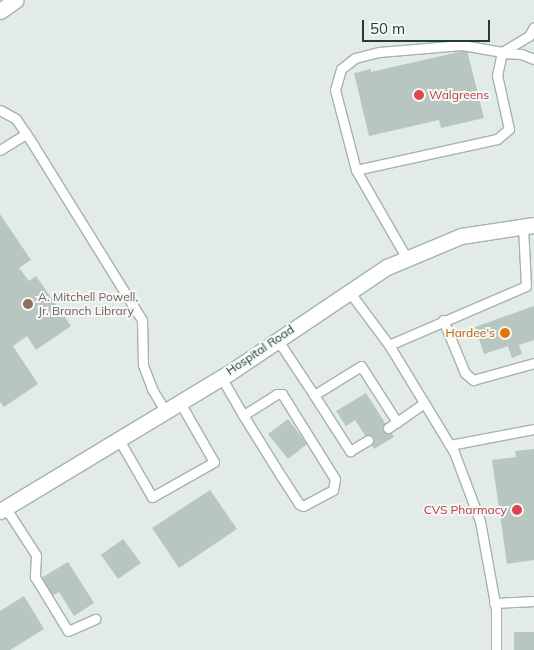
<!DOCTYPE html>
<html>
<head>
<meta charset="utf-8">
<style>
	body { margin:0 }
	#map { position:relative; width:534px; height:650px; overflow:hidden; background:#e2ebe8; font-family:Mulish,sans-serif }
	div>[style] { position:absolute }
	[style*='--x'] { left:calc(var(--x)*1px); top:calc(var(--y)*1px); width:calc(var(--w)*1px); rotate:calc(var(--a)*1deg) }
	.building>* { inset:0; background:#b8c6c1 }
	.roads { filter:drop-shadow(1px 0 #a5b3af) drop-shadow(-1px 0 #a5b3af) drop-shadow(0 1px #a5b3af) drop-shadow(0 -1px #a5b3af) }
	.lane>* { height:9px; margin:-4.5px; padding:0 4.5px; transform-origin:4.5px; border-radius:4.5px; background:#fff }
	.street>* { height:15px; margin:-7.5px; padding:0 7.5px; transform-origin:7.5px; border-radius:7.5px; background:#fff }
	.secondary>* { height:15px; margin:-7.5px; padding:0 7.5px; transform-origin:7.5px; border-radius:7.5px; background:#fff }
	.dots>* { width:14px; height:14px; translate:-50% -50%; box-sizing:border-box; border:2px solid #f3f8f6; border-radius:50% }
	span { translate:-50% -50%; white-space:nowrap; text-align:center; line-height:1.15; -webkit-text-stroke:4px #f3f8f6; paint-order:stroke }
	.health-label { font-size:12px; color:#be3a42 }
	.left { translate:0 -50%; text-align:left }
	.right { translate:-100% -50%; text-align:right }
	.education-label { font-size:12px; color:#785e54 }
	.food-label { font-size:12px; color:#c56008 }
	.street-label { font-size:12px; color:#243b36 }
	.scale { position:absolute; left:362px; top:20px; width:128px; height:22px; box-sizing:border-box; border:2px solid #243b36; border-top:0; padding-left:6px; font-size:15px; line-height:18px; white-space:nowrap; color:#243b36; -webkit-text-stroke:4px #f3f8f6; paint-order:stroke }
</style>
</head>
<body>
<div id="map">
	<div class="building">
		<i style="clip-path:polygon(467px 50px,484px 118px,441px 128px,439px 120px,369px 136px,354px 73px,371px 69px,371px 72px)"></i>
		<i style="clip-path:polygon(0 214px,31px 260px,19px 268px,29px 281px,36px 276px,71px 326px,36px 350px,27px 336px,13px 346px,38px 384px,4px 407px,0 402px)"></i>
		<i style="clip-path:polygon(534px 306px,534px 340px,519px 345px,522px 354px,512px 358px,508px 346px,484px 354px,475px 327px)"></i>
		<i style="clip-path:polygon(366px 393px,394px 437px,374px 449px,355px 420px,346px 426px,336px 411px)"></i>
		<i style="clip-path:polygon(288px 419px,307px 444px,288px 459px,268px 434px)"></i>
		<i style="clip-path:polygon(534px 449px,534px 560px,507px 564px,492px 460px,516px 457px,515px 451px)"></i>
		<i style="clip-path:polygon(210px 490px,237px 529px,179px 568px,152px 528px)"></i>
		<i style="clip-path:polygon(123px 539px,141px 563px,118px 579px,101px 555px)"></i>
		<i style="clip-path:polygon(68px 562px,94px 603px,74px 616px,59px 592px,52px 596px,41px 578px)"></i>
		<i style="clip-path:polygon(24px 596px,44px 629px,10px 650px,0 650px,0 611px)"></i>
		<i style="clip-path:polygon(514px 632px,534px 632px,534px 650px,514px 650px)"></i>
	</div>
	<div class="roads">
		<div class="lane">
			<i style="--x:462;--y:45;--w:41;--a:9.9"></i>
			<i style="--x:502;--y:52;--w:24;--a:102"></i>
			<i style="--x:497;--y:75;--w:55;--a:77.5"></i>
			<i style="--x:509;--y:129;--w:16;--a:140"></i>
			<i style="--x:497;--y:139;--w:144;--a:167.6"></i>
			<i style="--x:356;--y:170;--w:83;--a:-104.7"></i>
			<i style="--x:335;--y:90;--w:22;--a:-74"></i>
			<i style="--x:341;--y:69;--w:18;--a:-38"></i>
			<i style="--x:355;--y:58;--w:25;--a:-14"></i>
			<i style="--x:379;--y:52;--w:83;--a:-4.8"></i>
			<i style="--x:502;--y:52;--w:31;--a:-31"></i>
			<i style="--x:529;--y:36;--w:10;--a:-61"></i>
			<i style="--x:502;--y:53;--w:19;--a:3"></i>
			<i style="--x:521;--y:54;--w:14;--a:21"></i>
			<i style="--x:0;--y:110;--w:18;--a:29"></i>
			<i style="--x:16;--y:119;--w:32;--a:56"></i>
			<i style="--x:34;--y:146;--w:205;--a:58.2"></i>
			<i style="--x:142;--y:320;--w:45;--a:88.7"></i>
			<i style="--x:143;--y:365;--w:26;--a:69"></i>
			<i style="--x:152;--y:389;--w:23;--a:59"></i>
			<i style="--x:0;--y:150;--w:31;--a:-32"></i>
			<i style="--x:356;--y:170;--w:100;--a:60.1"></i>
			<i style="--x:348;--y:290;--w:69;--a:53.3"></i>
			<i style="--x:389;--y:345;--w:125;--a:58.7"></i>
			<i style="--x:454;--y:452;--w:74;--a:69.4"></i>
			<i style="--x:480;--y:521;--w:89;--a:79.7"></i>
			<i style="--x:496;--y:609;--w:41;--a:90"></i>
			<i style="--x:443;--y:320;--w:57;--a:67.5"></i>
			<i style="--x:465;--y:373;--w:11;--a:41"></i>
			<i style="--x:473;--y:380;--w:63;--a:-15.6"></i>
			<i style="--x:277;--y:339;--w:67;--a:56.5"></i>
			<i style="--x:314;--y:395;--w:55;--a:-31.7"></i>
			<i style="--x:361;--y:366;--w:67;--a:57.3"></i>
			<i style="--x:397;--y:422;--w:33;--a:-35"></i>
			<i style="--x:389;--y:345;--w:149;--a:-23.3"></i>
			<i style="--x:526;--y:286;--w:60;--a:-92.9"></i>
			<i style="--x:221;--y:377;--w:44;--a:59.9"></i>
			<i style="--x:243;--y:415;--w:72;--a:58.1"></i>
			<i style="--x:281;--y:476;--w:33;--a:57"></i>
			<i style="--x:299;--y:504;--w:4;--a:27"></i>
			<i style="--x:303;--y:506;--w:34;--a:-28"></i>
			<i style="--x:333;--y:490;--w:11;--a:-80"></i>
			<i style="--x:335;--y:479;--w:100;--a:-121.9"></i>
			<i style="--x:282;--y:394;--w:5;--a:180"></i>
			<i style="--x:277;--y:394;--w:40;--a:148"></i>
			<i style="--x:314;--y:395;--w:67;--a:57.3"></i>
			<i style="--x:350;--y:451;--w:21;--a:-31"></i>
			<i style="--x:388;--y:428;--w:11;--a:-34"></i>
			<i style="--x:118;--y:438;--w:68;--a:60"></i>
			<i style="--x:152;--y:497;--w:71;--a:-29.4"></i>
			<i style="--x:214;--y:462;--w:70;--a:-119.8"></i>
			<i style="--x:450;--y:445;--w:86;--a:-10.8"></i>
			<i style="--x:5;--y:507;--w:57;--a:57.1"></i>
			<i style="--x:36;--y:555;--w:22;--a:93"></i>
			<i style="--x:35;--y:577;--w:63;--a:58.6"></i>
			<i style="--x:68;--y:631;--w:30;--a:-24"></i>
			<i style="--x:494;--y:603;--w:40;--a:-2.9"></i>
		</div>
		<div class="street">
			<i style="--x:0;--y:11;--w:19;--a:-35"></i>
		</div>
		<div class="secondary">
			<i style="--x:0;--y:511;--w:267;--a:-31.1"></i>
			<i style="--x:229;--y:373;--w:190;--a:-33.9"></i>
			<i style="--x:387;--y:267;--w:80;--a:-22.7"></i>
			<i style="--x:461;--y:236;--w:74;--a:-8.6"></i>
		</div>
	</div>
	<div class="dots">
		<i style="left:419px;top:95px;background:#e0444e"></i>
		<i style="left:28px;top:304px;background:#8d6e63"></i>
		<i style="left:505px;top:333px;background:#e8710a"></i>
		<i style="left:517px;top:510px;background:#e0444e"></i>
	</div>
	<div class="health-label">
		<span class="left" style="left:429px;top:95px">Walgreens</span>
		<span class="right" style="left:507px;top:510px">CVS Pharmacy</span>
	</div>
	<div class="education-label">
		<span class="left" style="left:38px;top:304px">A. Mitchell Powell,<br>Jr. Branch Library</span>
	</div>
	<div class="food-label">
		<span class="right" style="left:495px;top:333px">Hardee's</span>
	</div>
	<div class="street-label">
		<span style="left:260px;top:350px;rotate:-34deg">Hospital Road</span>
	</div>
	<div class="scale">50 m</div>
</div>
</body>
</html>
